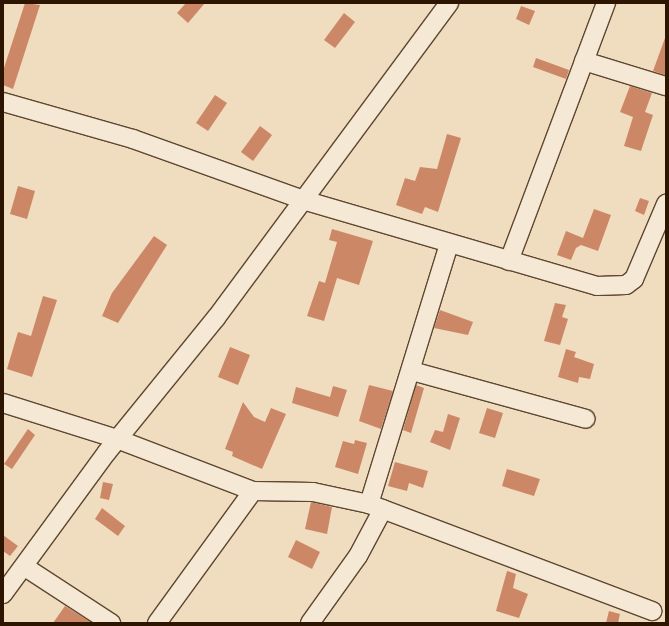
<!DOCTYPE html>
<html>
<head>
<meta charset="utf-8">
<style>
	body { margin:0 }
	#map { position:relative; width:669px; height:626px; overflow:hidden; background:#f0dcbf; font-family:"Gentium Book Plus",serif }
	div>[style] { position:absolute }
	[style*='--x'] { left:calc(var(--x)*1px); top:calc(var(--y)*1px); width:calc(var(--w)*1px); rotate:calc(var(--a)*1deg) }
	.building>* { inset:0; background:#c86 }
	.roads { filter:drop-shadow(1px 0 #5e4730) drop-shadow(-1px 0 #5e4730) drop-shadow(0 1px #5e4730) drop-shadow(0 -1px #5e4730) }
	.minor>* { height:18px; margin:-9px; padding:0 9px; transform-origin:9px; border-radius:9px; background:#f5e8d5 }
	span { translate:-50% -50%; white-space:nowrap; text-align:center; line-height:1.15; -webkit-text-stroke:3px #f5e8d5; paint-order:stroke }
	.frame { position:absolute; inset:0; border:4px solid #2e1501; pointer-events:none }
</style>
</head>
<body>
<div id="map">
	<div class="building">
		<i style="clip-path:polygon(25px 3px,40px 5px,13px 89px,3px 85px,3px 71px)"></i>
		<i style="clip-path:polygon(186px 3px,205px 3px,188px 23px,177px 13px)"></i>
		<i style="clip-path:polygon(521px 6px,535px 11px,529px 25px,516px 19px)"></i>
		<i style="clip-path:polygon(344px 13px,355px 22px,335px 48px,324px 40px)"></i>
		<i style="clip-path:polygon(665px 38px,666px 38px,665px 75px,653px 71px)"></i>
		<i style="clip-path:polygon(536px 58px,569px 70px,566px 79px,533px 67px)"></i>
		<i style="clip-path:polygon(630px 86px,652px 93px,645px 112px,653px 115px,641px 151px,624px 146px,633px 117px,620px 112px)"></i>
		<i style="clip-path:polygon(215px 95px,227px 103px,208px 131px,196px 123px)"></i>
		<i style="clip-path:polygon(260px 126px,272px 135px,253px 161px,241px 152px)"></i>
		<i style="clip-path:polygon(447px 134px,461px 138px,438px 212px,425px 207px,422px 214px,396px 205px,405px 178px,415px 181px,420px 167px,437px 169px)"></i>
		<i style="clip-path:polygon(18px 186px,35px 191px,27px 219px,10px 214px)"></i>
		<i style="clip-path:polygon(640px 198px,649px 201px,644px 215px,635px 211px)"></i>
		<i style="clip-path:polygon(594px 209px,611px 215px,598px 251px,581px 245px,576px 248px,571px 260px,557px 255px,566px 231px,583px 238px)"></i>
		<i style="clip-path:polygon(332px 229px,373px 241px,359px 285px,337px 278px,324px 321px,307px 316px,319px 281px,325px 283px,337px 242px,329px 240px)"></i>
		<i style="clip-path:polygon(154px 236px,167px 245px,118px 323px,102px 316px,112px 293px)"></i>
		<i style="clip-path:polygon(43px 296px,57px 300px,32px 377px,7px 369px,18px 332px,31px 336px)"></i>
		<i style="clip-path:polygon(555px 303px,566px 305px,562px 317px,568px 319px,560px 345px,544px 341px)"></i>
		<i style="clip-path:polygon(440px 310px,473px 322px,468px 335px,434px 328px)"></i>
		<i style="clip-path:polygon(230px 347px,250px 355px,238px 385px,218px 377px)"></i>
		<i style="clip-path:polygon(566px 349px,576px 352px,574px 357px,594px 364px,590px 379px,579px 377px,578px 383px,558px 377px)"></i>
		<i style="clip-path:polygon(369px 385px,393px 391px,381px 429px,359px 421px)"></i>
		<i style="clip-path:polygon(416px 385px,424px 388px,411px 433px,403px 430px)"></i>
		<i style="clip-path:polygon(333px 386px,347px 390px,338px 417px,292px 403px,296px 387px,330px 397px)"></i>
		<i style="clip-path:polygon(243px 402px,254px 417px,265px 422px,271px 408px,286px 414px,262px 469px,232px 456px,233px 452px,225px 449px)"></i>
		<i style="clip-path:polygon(487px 408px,503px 413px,495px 438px,479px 433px)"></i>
		<i style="clip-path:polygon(448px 414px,460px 418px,450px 450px,430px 442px,435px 430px,443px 432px)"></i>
		<i style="clip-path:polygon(28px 429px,35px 435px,12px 469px,4px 464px)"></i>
		<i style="clip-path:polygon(355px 440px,367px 443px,358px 474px,335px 467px,343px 441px,354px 444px)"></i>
		<i style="clip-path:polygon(395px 462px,428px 471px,423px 488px,409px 483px,407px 491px,388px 486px)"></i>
		<i style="clip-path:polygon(507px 469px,540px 479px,534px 496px,502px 486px)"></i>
		<i style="clip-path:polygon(103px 482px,113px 484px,109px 500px,100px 498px)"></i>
		<i style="clip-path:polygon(311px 502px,332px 507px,327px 534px,305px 529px)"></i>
		<i style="clip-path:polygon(102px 508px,125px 526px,118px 536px,95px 519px)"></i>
		<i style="clip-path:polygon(3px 535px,18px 546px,10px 556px,3px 551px)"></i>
		<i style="clip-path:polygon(296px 540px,320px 552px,312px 569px,288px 557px)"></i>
		<i style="clip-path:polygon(507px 571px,516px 574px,513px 588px,528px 594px,519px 618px,496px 611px)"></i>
		<i style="clip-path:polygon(65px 606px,92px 623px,53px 623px)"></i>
		<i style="clip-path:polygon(609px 611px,620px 614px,618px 623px,606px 623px)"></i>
	</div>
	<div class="roads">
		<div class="minor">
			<i style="--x:584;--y:61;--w:86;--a:17"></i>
			<i style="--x:3;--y:102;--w:135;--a:15.9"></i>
			<i style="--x:133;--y:139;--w:181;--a:19.7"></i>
			<i style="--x:303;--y:200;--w:306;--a:16.3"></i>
			<i style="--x:597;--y:286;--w:29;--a:-2"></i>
			<i style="--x:626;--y:285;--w:10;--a:-37"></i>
			<i style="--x:634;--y:279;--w:82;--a:-66.9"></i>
			<i style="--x:509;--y:261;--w:276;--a:-69.4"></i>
			<i style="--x:412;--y:371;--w:180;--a:15.4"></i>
			<i style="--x:3;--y:403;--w:120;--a:17.5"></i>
			<i style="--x:117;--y:439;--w:146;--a:20.9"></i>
			<i style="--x:253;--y:491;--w:60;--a:1"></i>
			<i style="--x:313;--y:492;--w:57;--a:12.1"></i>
			<i style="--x:369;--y:504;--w:303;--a:20.7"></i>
			<i style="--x:369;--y:504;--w:272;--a:-72.9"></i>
			<i style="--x:25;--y:567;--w:103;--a:33.1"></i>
			<i style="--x:3;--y:594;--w:176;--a:-53.8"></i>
			<i style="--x:107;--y:452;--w:173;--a:-50.9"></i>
			<i style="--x:216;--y:318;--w:392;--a:-53.5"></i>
			<i style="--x:157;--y:623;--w:163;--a:-54"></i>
			<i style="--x:310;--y:623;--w:82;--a:-54.4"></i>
			<i style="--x:358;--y:556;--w:53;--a:-62"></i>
		</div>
	</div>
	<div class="frame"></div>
</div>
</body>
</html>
